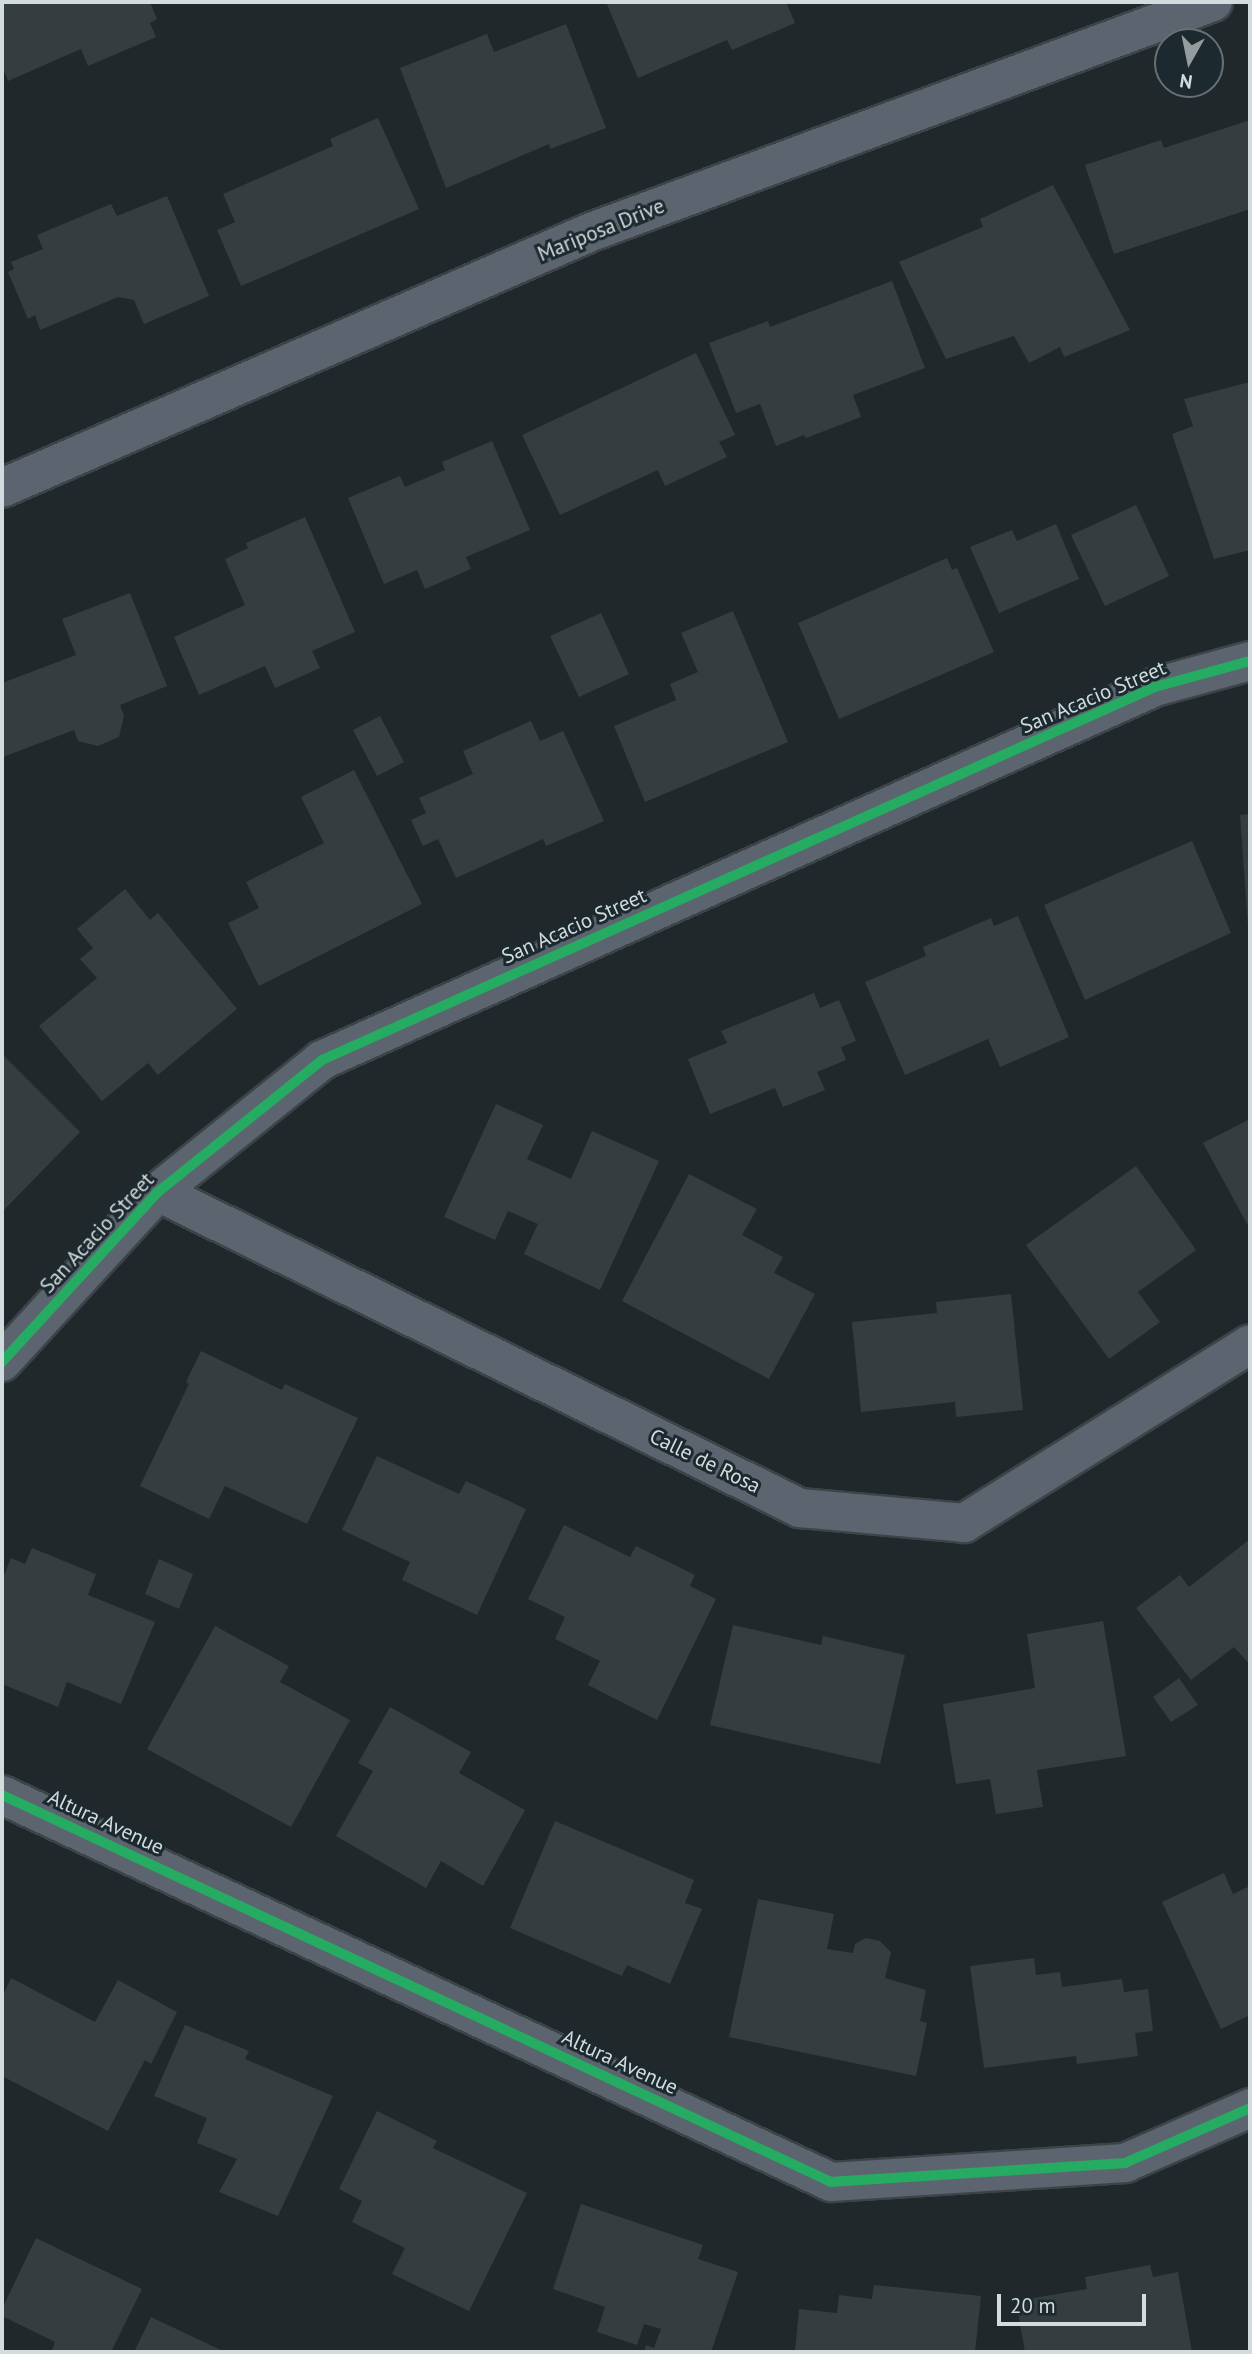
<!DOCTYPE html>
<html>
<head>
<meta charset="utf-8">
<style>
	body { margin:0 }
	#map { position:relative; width:1252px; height:2354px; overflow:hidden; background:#20282b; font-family:"PT Sans",sans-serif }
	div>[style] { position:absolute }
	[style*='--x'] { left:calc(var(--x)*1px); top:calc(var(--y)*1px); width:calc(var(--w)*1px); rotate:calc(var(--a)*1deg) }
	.building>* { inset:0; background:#363d3e }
	.roads { filter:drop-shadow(2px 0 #3d4447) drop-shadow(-2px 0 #3d4447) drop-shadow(0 2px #3d4447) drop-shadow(0 -2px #3d4447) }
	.minor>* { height:38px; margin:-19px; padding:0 19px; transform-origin:19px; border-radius:19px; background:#5b646f }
	.cycleway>* { height:10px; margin:-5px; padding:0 5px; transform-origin:5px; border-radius:5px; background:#26ab63 }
	span { translate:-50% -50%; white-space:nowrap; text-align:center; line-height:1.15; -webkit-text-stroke:6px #1c2a2f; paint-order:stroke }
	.street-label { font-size:21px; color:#d2dbde }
	.frame { position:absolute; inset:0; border:4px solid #d2dbde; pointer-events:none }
	.north { position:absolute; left:1154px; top:28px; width:70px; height:70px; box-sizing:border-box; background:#1c2a2f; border:2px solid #657175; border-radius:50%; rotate:189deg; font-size:19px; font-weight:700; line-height:28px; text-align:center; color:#d2dbde }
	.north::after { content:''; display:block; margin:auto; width:24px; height:32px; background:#949c9f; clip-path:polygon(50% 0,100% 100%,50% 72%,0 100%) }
	.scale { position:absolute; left:997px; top:2294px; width:149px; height:32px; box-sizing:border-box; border:4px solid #d2dbde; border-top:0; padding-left:9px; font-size:21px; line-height:24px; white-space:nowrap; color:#d2dbde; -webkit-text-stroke:5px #1c2a2f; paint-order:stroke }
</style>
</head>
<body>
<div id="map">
	<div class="building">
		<i style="clip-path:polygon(2px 2px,150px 2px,157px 19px,150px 23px,156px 37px,88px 66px,81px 49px,8px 81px,2px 65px)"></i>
		<i style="clip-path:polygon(606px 2px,786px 2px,795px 23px,732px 50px,727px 40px,638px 78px)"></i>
		<i style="clip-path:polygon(566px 24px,606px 128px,550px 149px,549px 144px,446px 188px,400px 68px,487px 34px,494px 52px)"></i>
		<i style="clip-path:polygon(378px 118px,419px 209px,241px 286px,217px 230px,235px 222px,223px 194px,333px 146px,330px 139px)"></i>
		<i style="clip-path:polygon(1250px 120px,1250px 209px,1114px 254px,1085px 165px,1161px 140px,1164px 148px)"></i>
		<i style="clip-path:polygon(1053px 185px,1130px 330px,1064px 357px,1060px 347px,1029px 363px,1014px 336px,946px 359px,899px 262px,983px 227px,980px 219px)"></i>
		<i style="clip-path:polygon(167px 196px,209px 296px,144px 324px,134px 300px,118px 297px,40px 330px,35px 315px,28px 319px,8px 272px,14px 269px,11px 262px,43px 249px,37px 235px,111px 204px,117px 216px)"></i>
		<i style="clip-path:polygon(892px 281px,925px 368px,853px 395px,861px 417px,806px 438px,804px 435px,776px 446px,760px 404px,736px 413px,709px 343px,768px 321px,770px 327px)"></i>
		<i style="clip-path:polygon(696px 353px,735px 435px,719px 442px,727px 457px,665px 486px,658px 470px,560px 515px,522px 435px)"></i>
		<i style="clip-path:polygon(1250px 382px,1250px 550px,1214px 559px,1172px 434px,1193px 426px,1184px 399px)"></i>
		<i style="clip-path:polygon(492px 441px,530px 530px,466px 557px,471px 569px,425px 589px,417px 570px,384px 584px,348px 498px,400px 476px,405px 487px,445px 470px,442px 462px)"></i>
		<i style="clip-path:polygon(1136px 505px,1169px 576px,1105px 606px,1071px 535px)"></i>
		<i style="clip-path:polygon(305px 517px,355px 632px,312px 651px,320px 668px,275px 688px,265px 666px,199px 695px,174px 637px,245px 605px,225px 559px,248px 548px,246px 543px)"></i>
		<i style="clip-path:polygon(1056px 524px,1079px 579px,999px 613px,970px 547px,1012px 530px,1017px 541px)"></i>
		<i style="clip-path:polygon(947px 558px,952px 570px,957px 568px,994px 652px,839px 719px,798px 623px)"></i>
		<i style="clip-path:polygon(130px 593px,167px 686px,120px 705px,124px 716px,119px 737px,98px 746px,78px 741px,74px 730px,3px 757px,2px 683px,76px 655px,62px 619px)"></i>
		<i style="clip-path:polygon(733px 611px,788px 742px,645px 802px,614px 726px,676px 700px,670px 684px,698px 672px,681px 633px)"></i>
		<i style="clip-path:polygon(601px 613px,629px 674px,579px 697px,550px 636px)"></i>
		<i style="clip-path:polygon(380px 716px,404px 762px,377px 776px,353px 730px)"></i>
		<i style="clip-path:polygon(531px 721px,540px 741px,563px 731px,604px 821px,546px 846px,543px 839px,456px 878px,438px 839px,423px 846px,411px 820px,426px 813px,419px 798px,473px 774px,463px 751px)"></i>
		<i style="clip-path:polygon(354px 770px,422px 904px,259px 986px,228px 923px,259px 908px,246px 882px,324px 843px,301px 797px)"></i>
		<i style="clip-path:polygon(1250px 814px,1250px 926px,1248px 926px,1240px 815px)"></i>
		<i style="clip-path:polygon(1192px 841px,1231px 933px,1085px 1000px,1044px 905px)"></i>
		<i style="clip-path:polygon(125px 889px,150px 920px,158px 913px,237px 1009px,158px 1075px,148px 1063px,102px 1101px,39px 1026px,97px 978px,80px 959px,93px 948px,77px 929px)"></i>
		<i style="clip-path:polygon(1018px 916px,1069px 1037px,1000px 1067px,988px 1039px,905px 1075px,865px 982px,926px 956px,923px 947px,991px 918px,994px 926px)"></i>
		<i style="clip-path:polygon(814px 993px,820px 1008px,839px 1000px,856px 1041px,841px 1047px,846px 1060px,817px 1072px,825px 1090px,783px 1107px,775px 1088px,710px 1114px,688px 1059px,727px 1043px,721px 1031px)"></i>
		<i style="clip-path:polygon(2px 1054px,80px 1132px,2px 1212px)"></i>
		<i style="clip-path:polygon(496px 1104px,543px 1125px,527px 1159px,571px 1179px,592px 1131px,659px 1161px,600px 1290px,524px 1254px,538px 1224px,508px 1211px,495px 1240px,444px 1217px)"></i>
		<i style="clip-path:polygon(1250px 1119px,1250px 1223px,1247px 1224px,1203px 1143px)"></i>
		<i style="clip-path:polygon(1136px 1166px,1196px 1250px,1138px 1292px,1160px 1322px,1109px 1359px,1026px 1245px)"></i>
		<i style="clip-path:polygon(689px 1174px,757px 1209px,742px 1235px,783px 1257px,774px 1273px,815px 1294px,769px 1379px,622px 1301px)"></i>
		<i style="clip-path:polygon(1011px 1294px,1023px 1410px,956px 1417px,955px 1402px,861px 1412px,852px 1322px,937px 1313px,936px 1302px)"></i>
		<i style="clip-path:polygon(201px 1351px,282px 1390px,285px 1384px,358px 1418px,307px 1524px,225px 1486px,209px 1519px,140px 1486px,189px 1384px,186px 1382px)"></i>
		<i style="clip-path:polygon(377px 1456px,459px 1494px,466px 1481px,526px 1509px,477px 1615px,402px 1580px,410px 1562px,342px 1530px)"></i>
		<i style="clip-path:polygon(564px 1525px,630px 1557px,636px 1546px,695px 1575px,690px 1586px,716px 1599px,657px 1720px,588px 1685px,600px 1661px,555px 1639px,565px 1617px,528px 1599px)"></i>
		<i style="clip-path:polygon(1250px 1539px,1250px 1665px,1234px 1647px,1191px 1680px,1136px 1608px,1180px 1575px,1189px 1587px)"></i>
		<i style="clip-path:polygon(32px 1548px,96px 1574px,88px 1595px,155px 1622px,121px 1704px,67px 1682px,58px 1707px,2px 1684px,2px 1580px,11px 1558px,25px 1564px)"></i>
		<i style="clip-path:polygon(159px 1559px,193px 1574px,179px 1609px,145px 1594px)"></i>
		<i style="clip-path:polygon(1103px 1621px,1126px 1756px,1037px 1770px,1043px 1807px,996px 1814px,990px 1779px,956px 1784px,943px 1704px,1035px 1688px,1027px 1634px)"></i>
		<i style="clip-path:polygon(733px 1625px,821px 1645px,823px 1636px,905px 1655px,880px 1764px,710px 1725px)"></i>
		<i style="clip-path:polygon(215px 1626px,289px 1666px,280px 1682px,350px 1720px,291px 1827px,147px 1749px)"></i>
		<i style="clip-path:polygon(1179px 1678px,1198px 1705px,1171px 1722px,1153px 1697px)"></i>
		<i style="clip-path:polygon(390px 1707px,471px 1752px,459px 1773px,525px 1810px,483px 1886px,441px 1861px,426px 1888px,336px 1836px,373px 1771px,358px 1763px)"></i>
		<i style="clip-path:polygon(555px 1821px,694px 1880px,685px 1903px,702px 1909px,670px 1984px,627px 1965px,622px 1976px,510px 1928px)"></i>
		<i style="clip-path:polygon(1224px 1873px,1233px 1894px,1250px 1886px,1250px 2015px,1221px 2029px,1162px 1902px)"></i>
		<i style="clip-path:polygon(758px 1899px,834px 1914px,827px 1949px,853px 1953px,855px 1944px,866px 1938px,880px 1941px,891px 1952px,885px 1978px,926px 1990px,920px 2021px,927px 2023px,916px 2076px,729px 2037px)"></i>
		<i style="clip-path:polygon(1034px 1958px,1036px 1975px,1060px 1972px,1062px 1987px,1122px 1979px,1124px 1992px,1148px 1989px,1153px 2031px,1135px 2033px,1138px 2056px,1077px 2064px,1076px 2056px,984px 2068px,970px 1966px)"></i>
		<i style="clip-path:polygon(11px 1978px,95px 2022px,118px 1980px,177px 2012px,151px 2064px,145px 2060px,108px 2131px,2px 2076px,2px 1997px)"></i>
		<i style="clip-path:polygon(185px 2025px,249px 2051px,245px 2059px,333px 2096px,278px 2216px,219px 2192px,237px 2159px,197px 2143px,207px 2118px,154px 2096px)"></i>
		<i style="clip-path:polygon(377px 2111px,437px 2141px,433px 2148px,527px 2193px,469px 2311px,392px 2274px,405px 2248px,352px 2222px,362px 2201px,339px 2189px)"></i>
		<i style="clip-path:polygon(581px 2204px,703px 2245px,698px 2259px,738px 2272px,711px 2352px,644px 2352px,646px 2345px,654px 2348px,661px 2329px,644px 2324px,637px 2345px,597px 2332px,605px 2307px,553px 2289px)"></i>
		<i style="clip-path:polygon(36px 2238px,142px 2289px,111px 2352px,51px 2352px,55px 2342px,2px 2316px,2px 2309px)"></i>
		<i style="clip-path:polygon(1150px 2265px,1153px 2277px,1178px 2272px,1192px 2352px,1025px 2352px,1016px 2301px,1087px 2289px,1085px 2277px)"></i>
		<i style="clip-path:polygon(874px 2285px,981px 2296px,975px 2352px,795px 2352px,799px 2309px,837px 2313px,839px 2295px,872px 2299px)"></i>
		<i style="clip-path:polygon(151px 2317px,225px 2352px,134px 2352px)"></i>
	</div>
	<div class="roads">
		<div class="minor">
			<i style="--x:2;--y:488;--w:642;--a:-23.49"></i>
			<i style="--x:591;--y:232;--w:663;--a:-20.29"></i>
			<i style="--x:158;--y:1192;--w:716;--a:26.21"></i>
			<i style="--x:800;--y:1508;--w:165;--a:5.2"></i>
			<i style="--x:964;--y:1523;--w:337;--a:-32"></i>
			<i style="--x:2;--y:1362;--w:231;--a:-47.5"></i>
			<i style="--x:158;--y:1192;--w:211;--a:-38.8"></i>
			<i style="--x:322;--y:1060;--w:913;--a:-24.12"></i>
			<i style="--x:1155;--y:687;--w:98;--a:-15.3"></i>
			<i style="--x:2;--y:1795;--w:915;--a:25.02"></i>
			<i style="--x:831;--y:2182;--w:295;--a:-3.7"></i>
			<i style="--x:1125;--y:2163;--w:137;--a:-23.7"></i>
		</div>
	</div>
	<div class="cycleway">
		<i style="--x:2;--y:1362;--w:231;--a:-47.5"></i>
		<i style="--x:158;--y:1192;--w:211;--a:-38.8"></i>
		<i style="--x:322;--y:1060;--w:913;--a:-24.12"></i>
		<i style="--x:1155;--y:687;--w:98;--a:-15.3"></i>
		<i style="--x:2;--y:1795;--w:915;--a:25.02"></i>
		<i style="--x:831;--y:2182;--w:295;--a:-3.7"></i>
		<i style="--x:1125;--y:2163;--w:137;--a:-23.7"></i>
	</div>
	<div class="street-label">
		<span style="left:601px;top:230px;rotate:-22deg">Mariposa Drive</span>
		<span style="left:1093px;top:697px;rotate:-23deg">San Acacio Street</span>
		<span style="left:574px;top:926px;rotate:-24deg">San Acacio Street</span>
		<span style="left:97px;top:1233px;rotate:-47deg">San Acacio Street</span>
		<span style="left:705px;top:1461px;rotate:26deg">Calle de Rosa</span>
		<span style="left:106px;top:1822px;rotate:25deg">Altura Avenue</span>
		<span style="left:620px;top:2062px;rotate:25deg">Altura Avenue</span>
	</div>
	<div class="frame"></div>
	<div class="north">N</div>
	<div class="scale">20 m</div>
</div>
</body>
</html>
